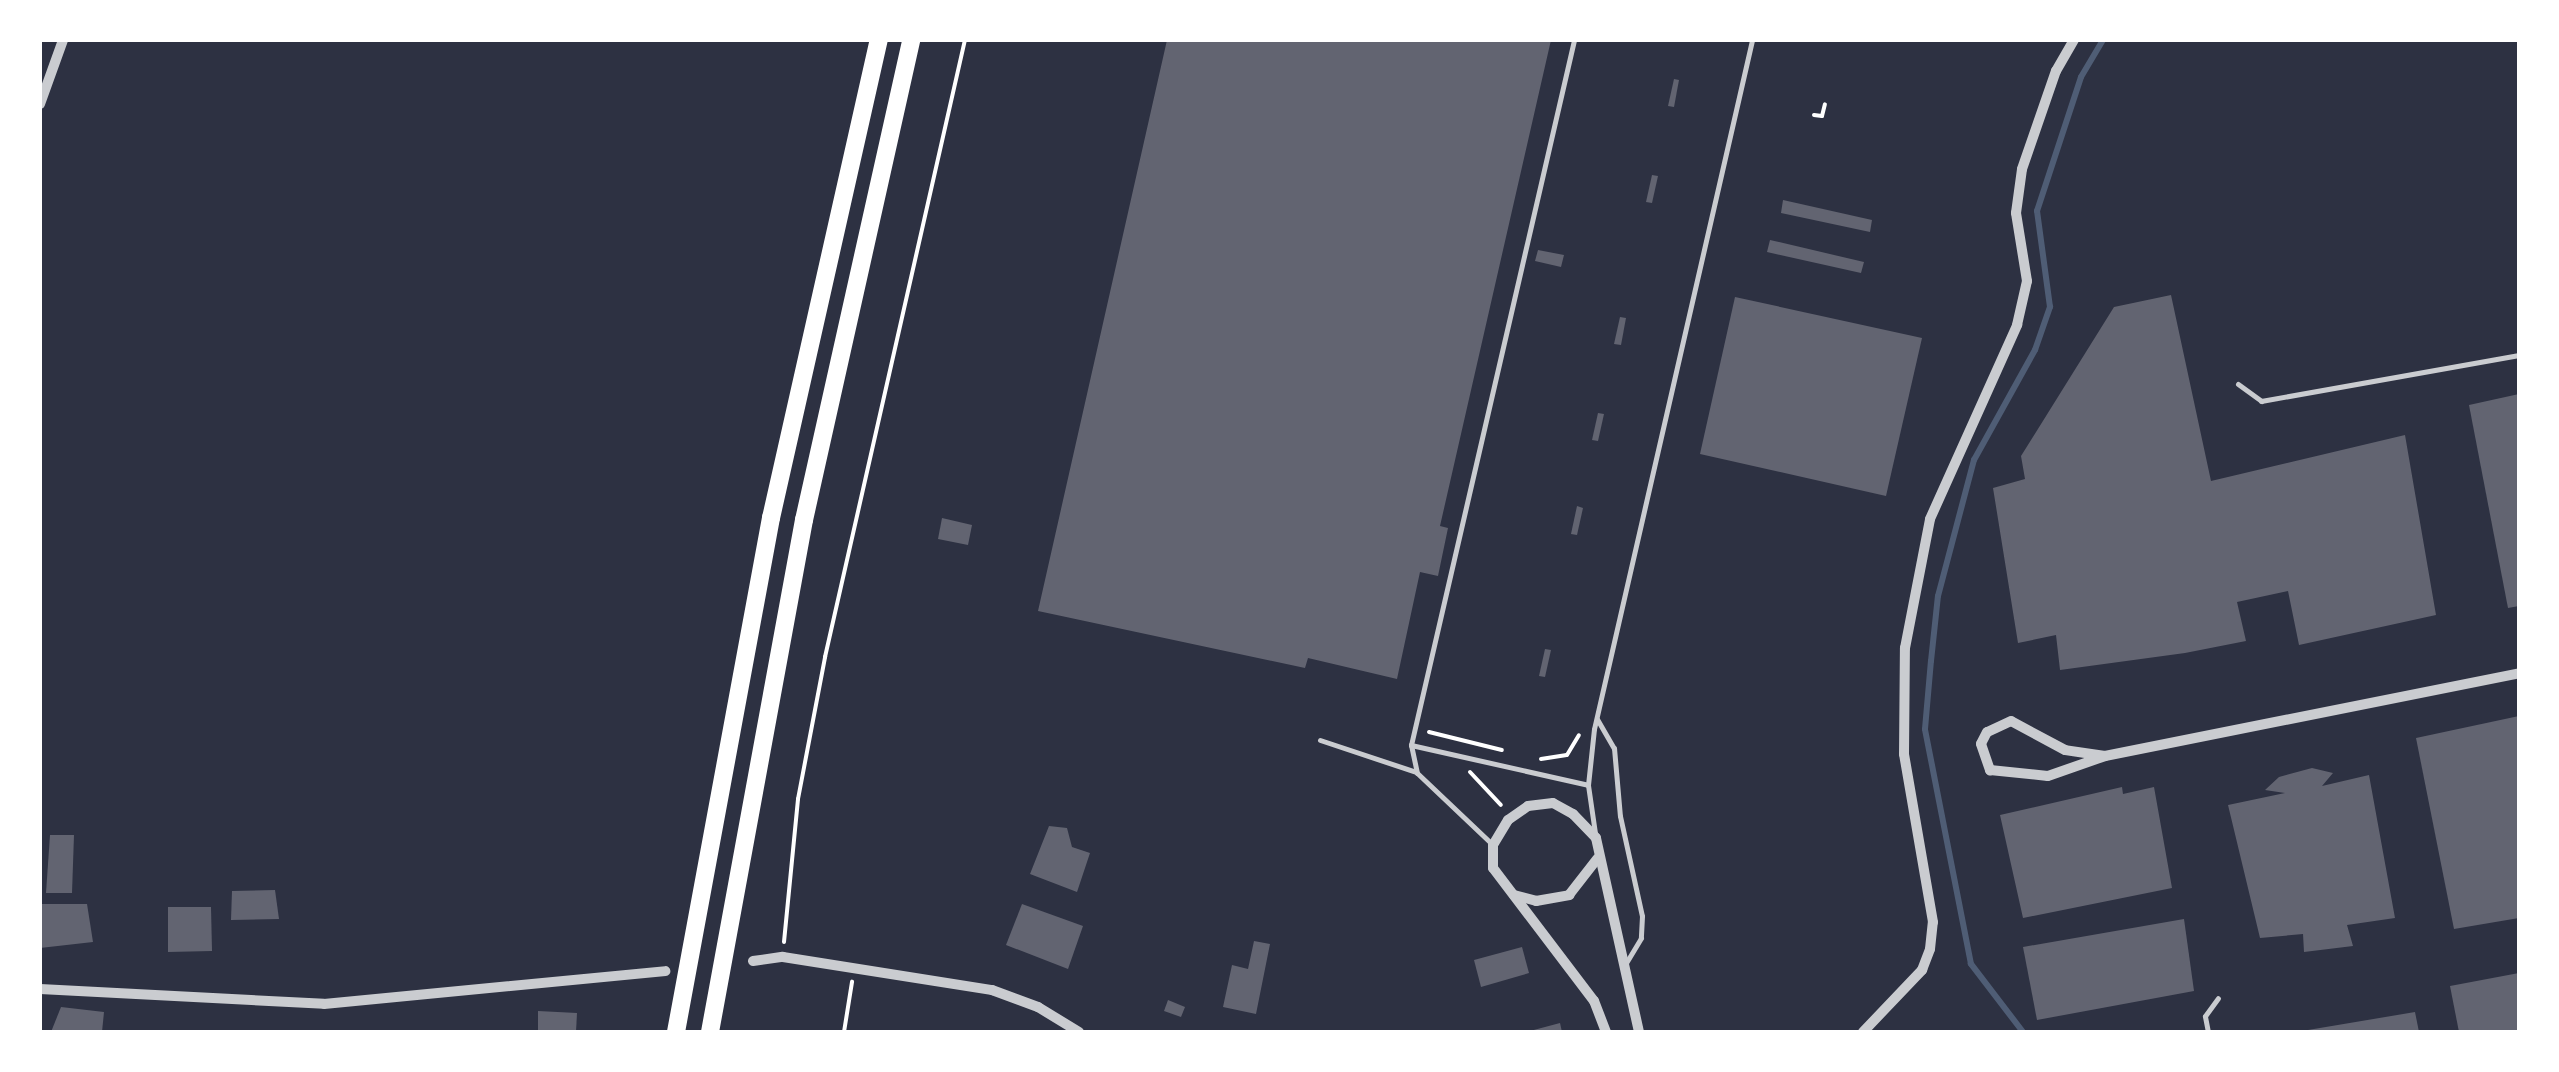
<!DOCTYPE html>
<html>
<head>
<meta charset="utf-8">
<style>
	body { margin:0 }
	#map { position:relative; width:2559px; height:1072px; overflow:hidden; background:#2d3142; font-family:"Libre Baskerville",serif }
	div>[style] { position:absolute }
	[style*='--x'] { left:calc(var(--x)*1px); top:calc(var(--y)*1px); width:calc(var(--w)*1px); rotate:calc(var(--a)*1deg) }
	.stream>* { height:6px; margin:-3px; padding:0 3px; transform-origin:3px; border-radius:3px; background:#4f5d75 }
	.building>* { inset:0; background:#626471 }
	.path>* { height:4px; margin:-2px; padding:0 2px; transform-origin:2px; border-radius:2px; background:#fff }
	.service>* { height:5px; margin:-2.5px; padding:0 2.5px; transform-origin:2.5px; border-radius:2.5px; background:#caccd0 }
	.minor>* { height:10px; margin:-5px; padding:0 5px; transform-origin:5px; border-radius:5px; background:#caccd0 }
	.motorway>* { height:18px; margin:-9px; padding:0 9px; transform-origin:9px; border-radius:9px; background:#fff }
	span { translate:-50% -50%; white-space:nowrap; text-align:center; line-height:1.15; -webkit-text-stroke:10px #fff; paint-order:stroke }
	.frame { position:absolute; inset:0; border:42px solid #fff; pointer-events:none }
</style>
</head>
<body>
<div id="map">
	<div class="stream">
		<i style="--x:2023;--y:1032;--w:86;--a:-127.4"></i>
		<i style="--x:1971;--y:964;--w:239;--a:-101.1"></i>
		<i style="--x:1925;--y:729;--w:68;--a:-85"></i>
		<i style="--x:1931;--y:661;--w:65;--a:-83.9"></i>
		<i style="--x:1938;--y:596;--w:141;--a:-75.2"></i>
		<i style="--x:1974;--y:460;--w:126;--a:-61"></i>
		<i style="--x:2035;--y:350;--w:46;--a:-70.8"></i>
		<i style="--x:2050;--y:307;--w:97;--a:-97.7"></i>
		<i style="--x:2037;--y:211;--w:141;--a:-71.8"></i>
		<i style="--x:2081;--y:77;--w:43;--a:-59.3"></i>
	</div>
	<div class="building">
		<i style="clip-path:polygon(1167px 40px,1551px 40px,1440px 526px,1448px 528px,1438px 576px,1420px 572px,1397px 679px,1308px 658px,1305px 668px,1038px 611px)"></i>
		<i style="clip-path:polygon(1674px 79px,1679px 80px,1674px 107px,1668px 106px)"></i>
		<i style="clip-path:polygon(1652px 175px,1658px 176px,1652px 203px,1646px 202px)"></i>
		<i style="clip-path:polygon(1783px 200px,1872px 220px,1870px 232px,1781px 213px)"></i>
		<i style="clip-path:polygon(1770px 240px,1864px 262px,1861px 273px,1767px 252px)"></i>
		<i style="clip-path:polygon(1538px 250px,1564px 255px,1561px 267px,1535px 261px)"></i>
		<i style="clip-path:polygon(2171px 295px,2211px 481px,2405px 435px,2436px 615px,2299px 645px,2288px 591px,2237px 602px,2246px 641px,2185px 653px,2060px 670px,2056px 635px,2018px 643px,1993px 488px,2025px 479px,2021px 456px,2114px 307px)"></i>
		<i style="clip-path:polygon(1735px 297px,1922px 338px,1886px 496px,1700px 454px)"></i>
		<i style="clip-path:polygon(1620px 317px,1626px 318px,1621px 345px,1614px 344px)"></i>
		<i style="clip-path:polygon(2519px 394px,2519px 606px,2508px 608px,2469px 405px)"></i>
		<i style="clip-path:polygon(1598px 413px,1604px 414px,1598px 441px,1592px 440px)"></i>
		<i style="clip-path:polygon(1577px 506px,1583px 508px,1577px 535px,1571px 534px)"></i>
		<i style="clip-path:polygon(942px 518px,972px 525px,968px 545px,938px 539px)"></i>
		<i style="clip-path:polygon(1545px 649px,1551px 650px,1545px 677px,1539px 676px)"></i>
		<i style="clip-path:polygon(2519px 716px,2519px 918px,2454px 929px,2416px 738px)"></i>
		<i style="clip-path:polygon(2312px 768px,2333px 773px,2322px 786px,2369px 775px,2395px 918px,2347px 925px,2353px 946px,2304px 952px,2303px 934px,2260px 938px,2228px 805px,2285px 793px,2265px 790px,2279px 777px)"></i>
		<i style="clip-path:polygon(2122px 787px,2123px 794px,2154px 787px,2172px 888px,2023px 918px,2000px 815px)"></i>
		<i style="clip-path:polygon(1049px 826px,1067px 828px,1072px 847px,1090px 853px,1077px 892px,1030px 874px)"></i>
		<i style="clip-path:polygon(50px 835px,74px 835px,72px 893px,46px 893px)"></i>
		<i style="clip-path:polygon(275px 890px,279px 919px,231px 920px,232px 891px)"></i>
		<i style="clip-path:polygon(40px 904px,87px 904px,93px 942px,40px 948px)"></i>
		<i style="clip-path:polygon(1022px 904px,1083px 926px,1068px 969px,1006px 945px)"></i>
		<i style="clip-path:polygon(168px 907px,211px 907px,212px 951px,168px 952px)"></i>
		<i style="clip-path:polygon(2184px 919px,2194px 991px,2037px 1020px,2023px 947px)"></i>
		<i style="clip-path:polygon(1254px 941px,1270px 944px,1256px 1014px,1223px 1007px,1232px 965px,1248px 969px)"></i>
		<i style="clip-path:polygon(1522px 947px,1529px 973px,1481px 987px,1474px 960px)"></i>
		<i style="clip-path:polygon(2519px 973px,2519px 1032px,2459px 1032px,2450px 986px)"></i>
		<i style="clip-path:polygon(1168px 1000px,1185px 1007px,1181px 1017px,1164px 1011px)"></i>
		<i style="clip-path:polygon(61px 1007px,104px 1012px,102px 1032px,51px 1032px)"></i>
		<i style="clip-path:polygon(538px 1011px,577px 1013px,576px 1032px,538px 1032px)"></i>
		<i style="clip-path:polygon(2415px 1012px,2419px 1032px,2308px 1032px,2308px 1030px)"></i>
		<i style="clip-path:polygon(1560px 1023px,1562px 1032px,1531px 1032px,1530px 1031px)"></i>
	</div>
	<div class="path">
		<i style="--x:1814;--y:115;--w:8;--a:7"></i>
		<i style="--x:1822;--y:116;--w:12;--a:-76"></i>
		<i style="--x:1429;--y:732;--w:75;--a:13.9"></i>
		<i style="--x:1541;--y:759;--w:26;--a:-9"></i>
		<i style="--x:1567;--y:755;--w:23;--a:-59"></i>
		<i style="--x:1470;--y:772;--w:45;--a:46.8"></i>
		<i style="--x:784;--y:942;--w:144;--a:-84.4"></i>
		<i style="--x:798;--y:799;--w:145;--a:-79.2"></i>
		<i style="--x:825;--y:657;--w:633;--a:-77.22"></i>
		<i style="--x:844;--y:1032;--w:51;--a:-80.9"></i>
	</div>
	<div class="service">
		<i style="--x:2238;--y:384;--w:29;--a:36"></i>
		<i style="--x:2261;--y:401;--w:262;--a:-10.1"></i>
		<i style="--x:1597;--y:719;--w:34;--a:60"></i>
		<i style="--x:1614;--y:748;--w:68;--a:85"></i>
		<i style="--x:1620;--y:816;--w:102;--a:77.6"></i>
		<i style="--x:1642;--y:916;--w:22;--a:93"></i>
		<i style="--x:1641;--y:938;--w:31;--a:121"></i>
		<i style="--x:1320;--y:740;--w:101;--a:18.4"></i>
		<i style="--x:1411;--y:745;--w:724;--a:-76.98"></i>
		<i style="--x:1595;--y:833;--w:49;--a:-98.3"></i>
		<i style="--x:1588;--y:785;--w:56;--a:-83.9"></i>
		<i style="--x:1594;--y:729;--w:707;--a:-77.08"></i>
		<i style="--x:1493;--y:845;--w:105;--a:-136.5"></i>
		<i style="--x:1417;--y:773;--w:29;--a:-102"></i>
		<i style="--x:1411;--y:745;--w:181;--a:12.7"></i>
		<i style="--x:2208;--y:1032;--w:16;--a:-101"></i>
		<i style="--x:2205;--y:1016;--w:22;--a:-54"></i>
	</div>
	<div class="minor">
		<i style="--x:40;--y:104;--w:68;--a:-70.2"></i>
		<i style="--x:2105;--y:756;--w:40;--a:-171.5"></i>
		<i style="--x:2065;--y:750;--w:61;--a:-151.8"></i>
		<i style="--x:2011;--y:721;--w:26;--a:155"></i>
		<i style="--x:1987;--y:732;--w:13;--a:117"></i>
		<i style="--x:1981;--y:744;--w:28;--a:71"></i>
		<i style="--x:1990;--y:770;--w:58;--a:5.9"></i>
		<i style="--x:2048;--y:776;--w:60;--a:-19.3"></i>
		<i style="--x:2105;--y:756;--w:422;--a:-11.3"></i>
		<i style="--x:1514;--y:895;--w:23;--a:15"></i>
		<i style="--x:1536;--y:901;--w:34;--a:-10"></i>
		<i style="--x:1569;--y:895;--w:46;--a:-52.1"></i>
		<i style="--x:753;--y:961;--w:30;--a:-8"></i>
		<i style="--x:783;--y:957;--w:212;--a:9"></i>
		<i style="--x:992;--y:990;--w:49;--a:20.3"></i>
		<i style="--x:1038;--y:1007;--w:48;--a:31.4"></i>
		<i style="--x:40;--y:989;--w:284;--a:3"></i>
		<i style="--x:324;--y:1004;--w:343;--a:-5.5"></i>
		<i style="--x:1606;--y:1032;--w:33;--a:-111"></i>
		<i style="--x:1594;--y:1001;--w:167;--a:-127.2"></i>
		<i style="--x:1493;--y:868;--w:23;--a:-90"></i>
		<i style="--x:1493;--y:845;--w:29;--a:-59"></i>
		<i style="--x:1508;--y:820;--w:24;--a:-35"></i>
		<i style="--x:1528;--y:806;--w:25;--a:-7"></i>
		<i style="--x:1553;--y:803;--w:23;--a:29"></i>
		<i style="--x:1573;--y:814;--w:33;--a:46"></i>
		<i style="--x:1596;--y:838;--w:199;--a:77.5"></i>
		<i style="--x:1863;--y:1032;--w:86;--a:-46.4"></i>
		<i style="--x:1922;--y:970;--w:22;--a:-69"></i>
		<i style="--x:1930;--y:949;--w:27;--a:-84"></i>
		<i style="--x:1933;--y:922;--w:170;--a:-99.8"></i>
		<i style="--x:1904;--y:754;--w:106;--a:-89.5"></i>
		<i style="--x:1905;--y:648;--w:131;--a:-79"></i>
		<i style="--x:1930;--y:519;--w:213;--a:-65.8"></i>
		<i style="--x:2017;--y:325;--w:45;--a:-77.2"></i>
		<i style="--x:2027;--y:281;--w:69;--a:-99.2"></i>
		<i style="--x:2016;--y:213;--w:44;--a:-82.2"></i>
		<i style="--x:2022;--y:169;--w:104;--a:-70.9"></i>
		<i style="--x:2056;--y:71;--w:36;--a:-60"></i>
	</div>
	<div class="motorway">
		<i style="--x:676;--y:1032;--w:523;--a:-79.53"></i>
		<i style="--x:771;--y:518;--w:490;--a:-77.3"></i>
		<i style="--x:710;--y:1032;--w:521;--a:-79.6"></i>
		<i style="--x:804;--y:520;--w:492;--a:-77.4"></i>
	</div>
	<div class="frame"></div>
</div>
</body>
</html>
